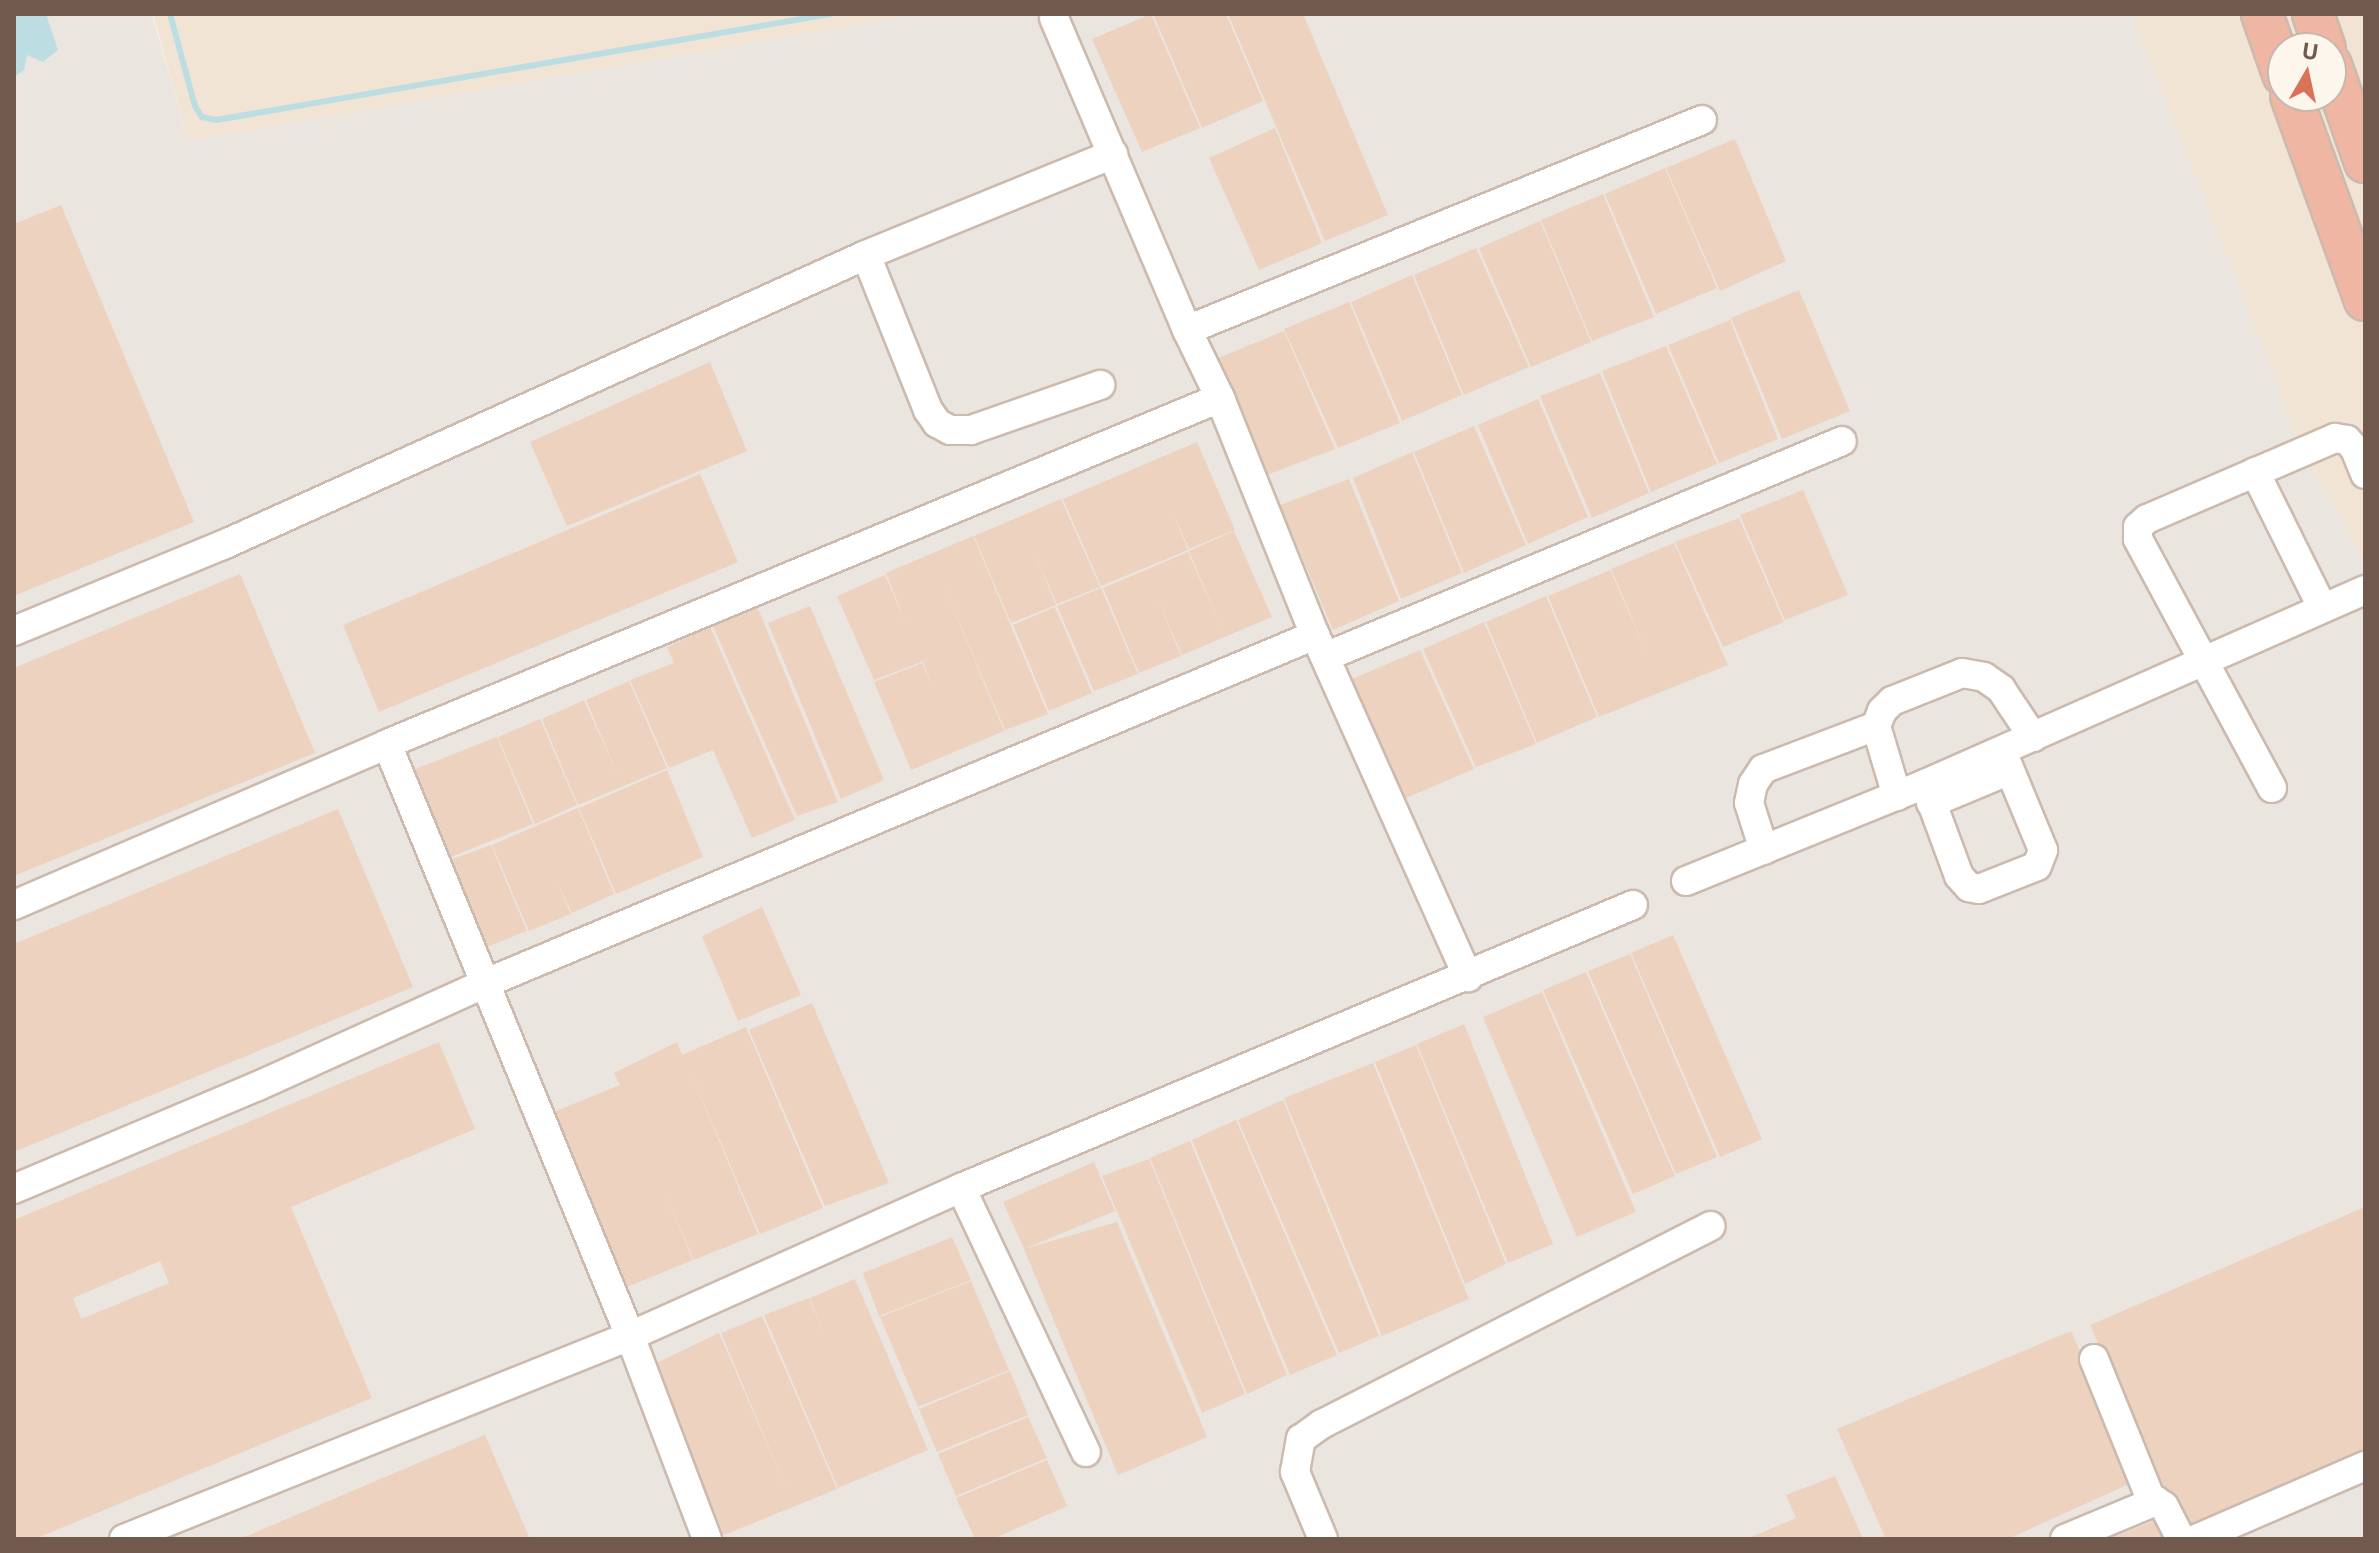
<!DOCTYPE html>
<html>
<head>
<meta charset="utf-8">
<style>
	body { margin:0 }
	#map { position:relative; width:2379px; height:1553px; overflow:hidden; background:#faf2e6; font-family:"Noto Sans",sans-serif }
	div>[style] { position:absolute }
	[style*='--x'] { left:calc(var(--x)*1px); top:calc(var(--y)*1px); width:calc(var(--w)*1px); rotate:calc(var(--a)*1deg) }
	.residential>* { inset:0; background:#f1e4d5 }
	.industrial>* { inset:0; background:#ebe5e0 }
	.water>* { inset:0; background:#bcdde2 }
	.stream>* { height:6px; margin:-3px; padding:0 3px; transform-origin:3px; border-radius:3px; background:#bcdde2 }
	.building>* { inset:0; background:#edd2c0 }
	.roads { filter:drop-shadow(2px 0 #cbbaad) drop-shadow(-2px 0 #cbbaad) drop-shadow(0 2px #cbbaad) drop-shadow(0 -2px #cbbaad) }
	.minor>* { height:28px; margin:-14px; padding:0 14px; transform-origin:14px; border-radius:14px; background:#fff }
	.highway>* { height:40px; margin:-20px; padding:0 20px; transform-origin:20px; border-radius:20px; background:#eeb6a3 }
	span { translate:-50% -50%; white-space:nowrap; text-align:center; line-height:1.15; -webkit-text-stroke:6px #fdf6ec; paint-order:stroke }
	.frame { position:absolute; inset:0; border:16px solid #715a4d; pointer-events:none }
	.north { position:absolute; left:2267px; top:32px; width:80px; height:80px; box-sizing:border-box; background:#fdf6ec; border:2px solid #c5b8ac; border-radius:50%; rotate:9deg; font-size:22px; font-weight:700; line-height:32px; text-align:center; color:#715a4d }
	.north::after { content:''; display:block; margin:auto; width:28px; height:36px; background:#d87357; clip-path:polygon(50% 0,100% 100%,50% 72%,0 100%) }
</style>
</head>
<body>
<div id="map">
	<div class="residential">
		<i style="clip-path:polygon(153px 14px,919px 14px,188px 141px)"></i>
		<i style="clip-path:polygon(evenodd,2132px 14px,2365px 14px,2365px 564px,2297px 436px,2132px 14px,2283px 48px,2331px 48px,2331px 96px,2283px 96px,2283px 48px)"></i>
	</div>
	<div class="industrial">
		<i style="clip-path:polygon(14px 14px,152px 14px,188px 141px,919px 14px,2132px 14px,2297px 436px,2365px 564px,2365px 1539px,14px 1539px)"></i>
	</div>
	<div class="water">
		<i style="clip-path:polygon(14px 14px,46px 14px,58px 50px,43px 62px,27px 55px,24px 70px,14px 77px)"></i>
	</div>
	<div class="stream">
		<i style="--x:170;--y:14;--w:95;--a:74.8"></i>
		<i style="--x:195;--y:106;--w:13;--a:58"></i>
		<i style="--x:202;--y:117;--w:14;--a:12"></i>
		<i style="--x:216;--y:120;--w:623;--a:-9.79"></i>
	</div>
	<div class="building">
		<i style="clip-path:polygon(1151px 14px,1200px 128px,1142px 152px,1092px 39px)"></i>
		<i style="clip-path:polygon(1153px 14px,1226px 14px,1263px 101px,1202px 128px)"></i>
		<i style="clip-path:polygon(1228px 14px,1303px 14px,1388px 215px,1325px 241px)"></i>
		<i style="clip-path:polygon(1275px 128px,1322px 243px,1259px 270px,1209px 158px)"></i>
		<i style="clip-path:polygon(1735px 139px,1786px 261px,1720px 291px,1666px 168px)"></i>
		<i style="clip-path:polygon(1665px 168px,1717px 288px,1656px 314px,1605px 194px)"></i>
		<i style="clip-path:polygon(1603px 194px,1654px 317px,1592px 341px,1541px 220px)"></i>
		<i style="clip-path:polygon(61px 205px,194px 522px,14px 596px,14px 224px)"></i>
		<i style="clip-path:polygon(1540px 221px,1591px 342px,1531px 367px,1479px 248px)"></i>
		<i style="clip-path:polygon(1476px 248px,1529px 367px,1464px 395px,1414px 275px)"></i>
		<i style="clip-path:polygon(1412px 275px,1462px 395px,1402px 421px,1351px 302px)"></i>
		<i style="clip-path:polygon(1799px 290px,1850px 411px,1782px 439px,1731px 318px)"></i>
		<i style="clip-path:polygon(1349px 302px,1400px 423px,1338px 448px,1284px 329px)"></i>
		<i style="clip-path:polygon(1730px 320px,1778px 439px,1719px 463px,1668px 345px)"></i>
		<i style="clip-path:polygon(1284px 331px,1335px 449px,1267px 475px,1218px 358px)"></i>
		<i style="clip-path:polygon(1666px 346px,1717px 464px,1651px 492px,1602px 371px)"></i>
		<i style="clip-path:polygon(710px 362px,747px 451px,567px 526px,530px 442px)"></i>
		<i style="clip-path:polygon(1600px 373px,1649px 493px,1592px 518px,1540px 396px)"></i>
		<i style="clip-path:polygon(1538px 399px,1588px 517px,1528px 544px,1478px 425px)"></i>
		<i style="clip-path:polygon(1474px 426px,1526px 545px,1464px 573px,1414px 452px)"></i>
		<i style="clip-path:polygon(1197px 442px,1235px 530px,1189px 549px,1173px 513px,1188px 550px,1101px 586px,1063px 499px)"></i>
		<i style="clip-path:polygon(1412px 452px,1462px 573px,1401px 599px,1353px 478px)"></i>
		<i style="clip-path:polygon(700px 474px,738px 562px,379px 712px,343px 625px)"></i>
		<i style="clip-path:polygon(1349px 479px,1399px 601px,1333px 630px,1280px 505px)"></i>
		<i style="clip-path:polygon(1803px 490px,1848px 595px,1785px 620px,1740px 515px)"></i>
		<i style="clip-path:polygon(1061px 499px,1100px 587px,1057px 604px,1034px 552px,1056px 605px,1011px 623px,974px 536px)"></i>
		<i style="clip-path:polygon(1739px 518px,1784px 622px,1723px 647px,1675px 542px)"></i>
		<i style="clip-path:polygon(1234px 531px,1272px 617px,1182px 655px,1157px 598px,1181px 656px,1139px 673px,1103px 588px,1188px 552px,1224px 634px,1189px 551px)"></i>
		<i style="clip-path:polygon(973px 536px,1048px 714px,1005px 730px,941px 579px,1004px 731px,911px 770px,874px 682px,922px 663px,932px 686px,923px 662px,929px 659px,874px 680px,837px 596px,885px 575px,907px 626px,886px 573px)"></i>
		<i style="clip-path:polygon(1674px 543px,1728px 665px,1599px 717px,1548px 596px,1610px 570px,1649px 657px,1611px 569px)"></i>
		<i style="clip-path:polygon(240px 574px,315px 753px,14px 876px,14px 668px)"></i>
		<i style="clip-path:polygon(1101px 588px,1138px 674px,1094px 691px,1057px 606px)"></i>
		<i style="clip-path:polygon(1546px 596px,1597px 717px,1537px 743px,1486px 622px)"></i>
		<i style="clip-path:polygon(757px 606px,838px 802px,797px 816px,712px 624px)"></i>
		<i style="clip-path:polygon(810px 606px,884px 780px,841px 799px,768px 623px)"></i>
		<i style="clip-path:polygon(1055px 607px,1092px 693px,1049px 711px,1013px 625px)"></i>
		<i style="clip-path:polygon(1484px 622px,1536px 744px,1476px 767px,1423px 649px)"></i>
		<i style="clip-path:polygon(710px 627px,795px 820px,752px 838px,713px 750px,669px 768px,630px 680px,674px 663px,667px 647px)"></i>
		<i style="clip-path:polygon(1420px 650px,1474px 769px,1406px 798px,1352px 679px)"></i>
		<i style="clip-path:polygon(629px 681px,667px 768px,578px 805px,542px 719px,584px 700px,620px 780px,586px 700px)"></i>
		<i style="clip-path:polygon(540px 719px,577px 805px,535px 824px,498px 737px)"></i>
		<i style="clip-path:polygon(497px 737px,533px 824px,441px 861px,405px 773px)"></i>
		<i style="clip-path:polygon(667px 770px,703px 857px,616px 894px,579px 808px)"></i>
		<i style="clip-path:polygon(578px 808px,614px 894px,572px 913px,557px 881px,571px 914px,529px 931px,492px 845px)"></i>
		<i style="clip-path:polygon(338px 809px,413px 987px,14px 1152px,14px 944px)"></i>
		<i style="clip-path:polygon(491px 845px,527px 931px,479px 950px,442px 863px)"></i>
		<i style="clip-path:polygon(762px 907px,801px 995px,738px 1021px,702px 936px)"></i>
		<i style="clip-path:polygon(1673px 935px,1762px 1139px,1720px 1157px,1631px 953px)"></i>
		<i style="clip-path:polygon(1630px 954px,1717px 1157px,1676px 1174px,1588px 971px)"></i>
		<i style="clip-path:polygon(1586px 972px,1675px 1176px,1633px 1194px,1543px 990px)"></i>
		<i style="clip-path:polygon(1542px 992px,1636px 1212px,1577px 1237px,1483px 1017px)"></i>
		<i style="clip-path:polygon(812px 1003px,889px 1183px,825px 1206px,749px 1030px)"></i>
		<i style="clip-path:polygon(1464px 1024px,1553px 1244px,1508px 1263px,1417px 1044px)"></i>
		<i style="clip-path:polygon(746px 1027px,823px 1208px,760px 1234px,689px 1069px,758px 1234px,694px 1260px,664px 1190px,693px 1260px,625px 1288px,551px 1113px,620px 1085px,614px 1073px,677px 1042px,682px 1055px)"></i>
		<i style="clip-path:polygon(evenodd,439px 1042px,475px 1129px,291px 1207px,372px 1398px,35px 1539px,14px 1539px,14px 1220px,439px 1042px,160px 1261px,169px 1283px,81px 1319px,73px 1298px,160px 1261px)"></i>
		<i style="clip-path:polygon(1416px 1045px,1506px 1264px,1465px 1284px,1375px 1062px)"></i>
		<i style="clip-path:polygon(1373px 1063px,1469px 1299px,1382px 1336px,1284px 1098px)"></i>
		<i style="clip-path:polygon(1283px 1100px,1379px 1336px,1339px 1353px,1238px 1120px)"></i>
		<i style="clip-path:polygon(1236px 1120px,1337px 1355px,1290px 1375px,1192px 1140px)"></i>
		<i style="clip-path:polygon(1190px 1141px,1287px 1375px,1247px 1394px,1150px 1158px)"></i>
		<i style="clip-path:polygon(1149px 1159px,1245px 1394px,1202px 1413px,1102px 1176px)"></i>
		<i style="clip-path:polygon(1094px 1162px,1115px 1211px,1024px 1249px,1003px 1202px)"></i>
		<i style="clip-path:polygon(2365px 1207px,2365px 1452px,2181px 1529px,2090px 1325px)"></i>
		<i style="clip-path:polygon(1117px 1222px,1207px 1437px,1118px 1475px,1024px 1249px)"></i>
		<i style="clip-path:polygon(952px 1237px,971px 1280px,879px 1316px,863px 1273px)"></i>
		<i style="clip-path:polygon(855px 1279px,928px 1450px,838px 1488px,764px 1315px,809px 1298px,824px 1334px,810px 1298px)"></i>
		<i style="clip-path:polygon(971px 1281px,1009px 1370px,918px 1407px,880px 1317px)"></i>
		<i style="clip-path:polygon(762px 1316px,837px 1489px,724px 1535px,652px 1365px,719px 1333px,787px 1490px,721px 1333px)"></i>
		<i style="clip-path:polygon(2071px 1331px,2138px 1480px,2008px 1539px,1886px 1539px,1837px 1429px)"></i>
		<i style="clip-path:polygon(1010px 1371px,1028px 1415px,937px 1452px,919px 1409px)"></i>
		<i style="clip-path:polygon(1028px 1417px,1047px 1458px,956px 1496px,938px 1454px)"></i>
		<i style="clip-path:polygon(485px 1435px,530px 1539px,240px 1539px,392px 1474px)"></i>
		<i style="clip-path:polygon(1047px 1460px,1067px 1506px,993px 1539px,975px 1539px,956px 1498px)"></i>
		<i style="clip-path:polygon(1835px 1476px,1863px 1539px,1747px 1539px,1796px 1518px,1786px 1495px)"></i>
		<i style="clip-path:polygon(2163px 1517px,2173px 1539px,2110px 1539px)"></i>
	</div>
	<div class="roads">
		<div class="minor">
			<i style="--x:1054;--y:18;--w:339;--a:66.9"></i>
			<i style="--x:1187;--y:330;--w:76;--a:64.1"></i>
			<i style="--x:1220;--y:398;--w:255;--a:68.2"></i>
			<i style="--x:1315;--y:635;--w:375;--a:65.9"></i>
			<i style="--x:866;--y:255;--w:167;--a:68.2"></i>
			<i style="--x:928;--y:410;--w:16;--a:55"></i>
			<i style="--x:937;--y:423;--w:15;--a:28"></i>
			<i style="--x:950;--y:430;--w:21;--a:0"></i>
			<i style="--x:971;--y:430;--w:137;--a:-19.2"></i>
			<i style="--x:1187;--y:330;--w:556;--a:-22.18"></i>
			<i style="--x:2255;--y:472;--w:151;--a:63.6"></i>
			<i style="--x:14;--y:631;--w:226;--a:-22.4"></i>
			<i style="--x:223;--y:545;--w:705;--a:-24.28"></i>
			<i style="--x:866;--y:255;--w:267;--a:-22.2"></i>
			<i style="--x:1325;--y:657;--w:560;--a:-22.67"></i>
			<i style="--x:387;--y:744;--w:640;--a:67.68"></i>
			<i style="--x:630;--y:1336;--w:217;--a:69.2"></i>
			<i style="--x:1925;--y:784;--w:98;--a:69.7"></i>
			<i style="--x:1959;--y:876;--w:15;--a:48"></i>
			<i style="--x:1969;--y:887;--w:10;--a:11"></i>
			<i style="--x:1979;--y:889;--w:62;--a:-21.6"></i>
			<i style="--x:2037;--y:866;--w:17;--a:-69"></i>
			<i style="--x:2043;--y:850;--w:107;--a:-112.5"></i>
			<i style="--x:2272;--y:788;--w:283;--a:-118.3"></i>
			<i style="--x:2138;--y:539;--w:12;--a:-90"></i>
			<i style="--x:2138;--y:527;--w:12;--a:-42"></i>
			<i style="--x:2147;--y:519;--w:205;--a:-23.3"></i>
			<i style="--x:2335;--y:438;--w:12;--a:9"></i>
			<i style="--x:2347;--y:440;--w:12;--a:48"></i>
			<i style="--x:2355;--y:449;--w:27;--a:68"></i>
			<i style="--x:1897;--y:796;--w:73;--a:-106.7"></i>
			<i style="--x:1876;--y:726;--w:16;--a:-68"></i>
			<i style="--x:1882;--y:711;--w:14;--a:-45"></i>
			<i style="--x:1892;--y:701;--w:75;--a:-21.8"></i>
			<i style="--x:1962;--y:673;--w:22;--a:10"></i>
			<i style="--x:1984;--y:677;--w:21;--a:35"></i>
			<i style="--x:2001;--y:689;--w:58;--a:56.3"></i>
			<i style="--x:1931;--y:803;--w:83;--a:-22.6"></i>
			<i style="--x:1764;--y:850;--w:49;--a:-107.7"></i>
			<i style="--x:1749;--y:803;--w:19;--a:-78"></i>
			<i style="--x:1753;--y:784;--w:18;--a:-56"></i>
			<i style="--x:1763;--y:769;--w:121;--a:-20.8"></i>
			<i style="--x:1686;--y:881;--w:258;--a:-22.1"></i>
			<i style="--x:1925;--y:784;--w:481;--a:-23.8"></i>
			<i style="--x:14;--y:905;--w:406;--a:-23.3"></i>
			<i style="--x:387;--y:744;--w:902;--a:-22.56"></i>
			<i style="--x:961;--y:1188;--w:292;--a:64.7"></i>
			<i style="--x:14;--y:1189;--w:265;--a:-22.9"></i>
			<i style="--x:258;--y:1086;--w:250;--a:-24.3"></i>
			<i style="--x:486;--y:983;--w:899;--a:-22.77"></i>
			<i style="--x:2094;--y:1359;--w:154;--a:67.9"></i>
			<i style="--x:124;--y:1539;--w:545;--a:-21.86"></i>
			<i style="--x:630;--y:1336;--w:363;--a:-24.1"></i>
			<i style="--x:961;--y:1188;--w:729;--a:-22.84"></i>
			<i style="--x:1323;--y:1539;--w:73;--a:-112.7"></i>
			<i style="--x:1295;--y:1472;--w:34;--a:-80"></i>
			<i style="--x:1301;--y:1439;--w:26;--a:-36"></i>
			<i style="--x:1322;--y:1424;--w:436;--a:-27"></i>
			<i style="--x:2065;--y:1539;--w:99;--a:-22.7"></i>
			<i style="--x:2156;--y:1501;--w:9;--a:32"></i>
			<i style="--x:2164;--y:1506;--w:37;--a:63"></i>
			<i style="--x:2196;--y:1539;--w:184;--a:-23.4"></i>
		</div>
		<div class="highway">
			<i style="--x:2262;--y:14;--w:64;--a:70.7"></i>
			<i style="--x:2313;--y:14;--w:36;--a:71"></i>
			<i style="--x:2331;--y:65;--w:103;--a:70.7"></i>
			<i style="--x:2291;--y:96;--w:217;--a:70.1"></i>
		</div>
	</div>
	<div class="frame"></div>
	<div class="north">U</div>
</div>
</body>
</html>
